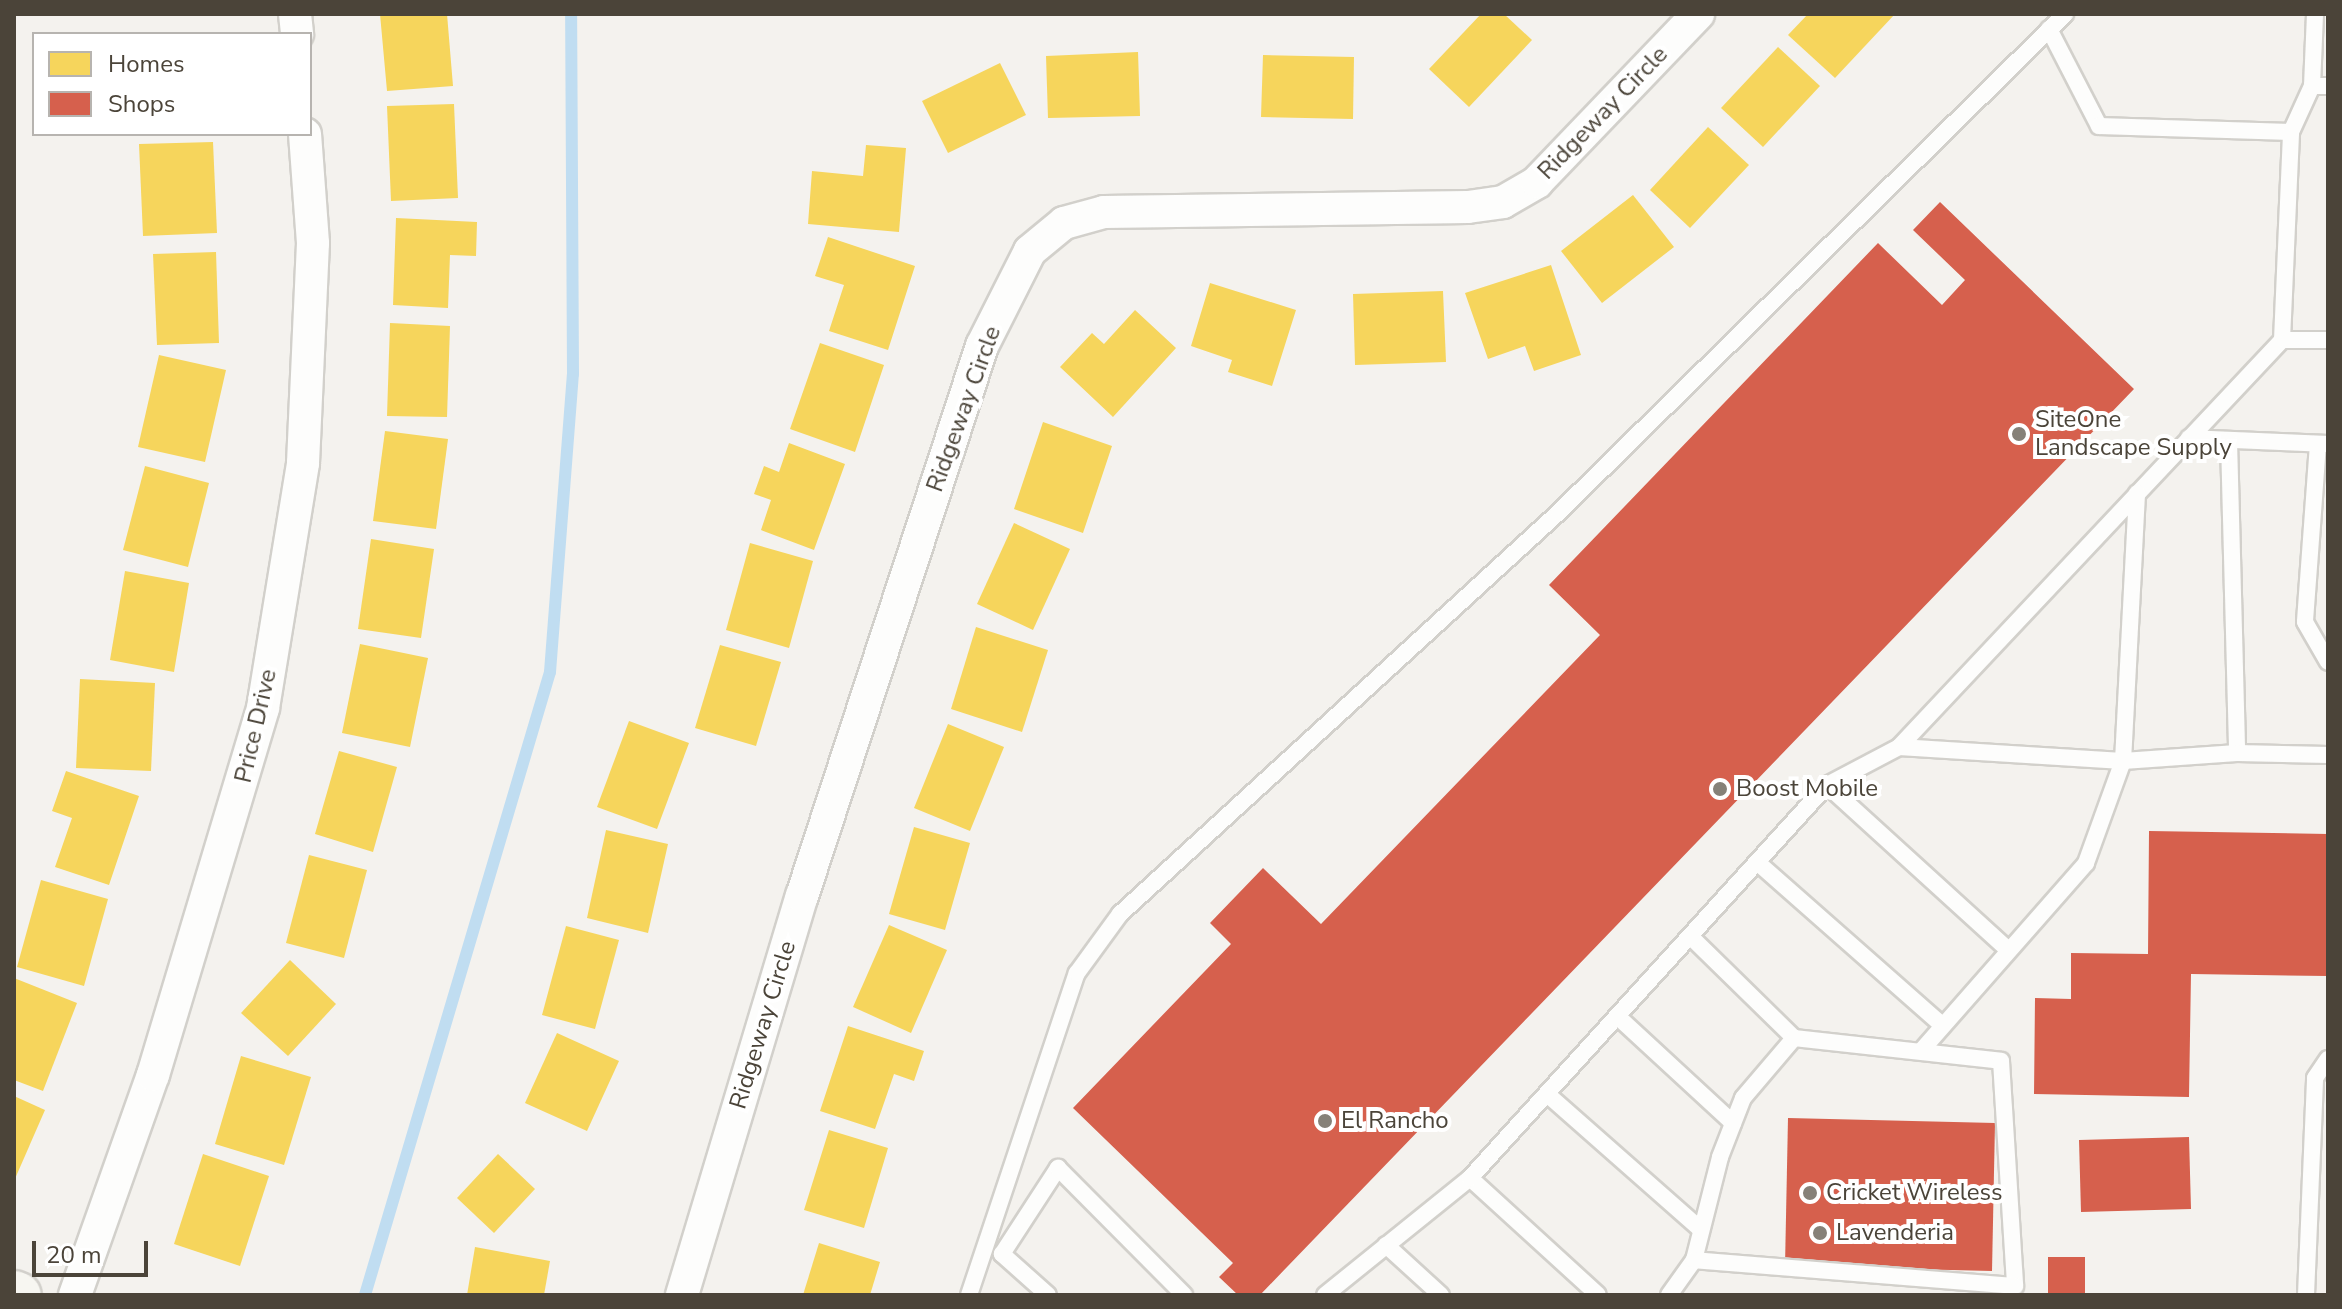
<!DOCTYPE html>
<html>
<head>
<meta charset="utf-8">
<style>
	body { margin:0 }
	#map { position:relative; width:2342px; height:1309px; overflow:hidden; background:#f4f2ee; font-family:"Nunito Sans",sans-serif }
	div>[style] { position:absolute }
	[style*='--x'] { left:calc(var(--x)*1px); top:calc(var(--y)*1px); width:calc(var(--w)*1px); rotate:calc(var(--a)*1deg) }
	.homes>* { inset:0; background:#f6d55c }
	.shops>* { inset:0; background:#d6604d }
	.stream>* { height:12px; margin:-6px; padding:0 6px; transform-origin:6px; border-radius:6px; background:#c0ddf1 }
	.roads { filter:drop-shadow(2px 0 #d2d0cb) drop-shadow(-2px 0 #d2d0cb) drop-shadow(0 2px #d2d0cb) drop-shadow(0 -2px #d2d0cb) }
	.service>* { height:16px; margin:-8px; padding:0 8px; transform-origin:8px; border-radius:8px; background:#fdfdfc }
	.minor>* { height:32px; margin:-16px; padding:0 16px; transform-origin:16px; border-radius:16px; background:#fdfdfc }
	.secondary>* { height:44px; margin:-22px; padding:0 22px; transform-origin:22px; border-radius:22px; background:#f7f6f1 }
	.dots>* { width:22px; height:22px; translate:-50% -50%; box-sizing:border-box; border:4px solid #fff; border-radius:50% }
	span { translate:-50% -50%; white-space:nowrap; text-align:center; line-height:1.15; -webkit-text-stroke:8px #fff; paint-order:stroke }
	.street-label { font-size:24px; color:#4b4439 }
	.poi-label { font-size:24px; color:#4b4439 }
	.left { translate:0 -50%; text-align:left }
	.frame { position:absolute; inset:0; border:16px solid #4b4439; pointer-events:none }
	.legend { position:absolute; left:32px; top:32px; width:280px; height:104px; box-sizing:border-box; background:#fff; border:2px solid #b7b4b0; margin:0; padding:10px 14px; list-style:none; font-size:24px; color:#4b4439 }
	.legend li { display:flex; align-items:center; gap:16px; height:40px }
	.legend b { width:40px; border:2px solid #b7b4b0 }
	.scale { position:absolute; left:32px; top:1241px; width:116px; height:36px; box-sizing:border-box; border:4px solid #4b4439; border-top:0; padding-left:10px; font-size:24px; line-height:28px; white-space:nowrap; color:#4b4439; -webkit-text-stroke:6px #fff; paint-order:stroke }
</style>
</head>
<body>
<div id="map">
	<div class="homes">
		<i style="clip-path:polygon(380px 14px,447px 14px,453px 86px,387px 91px)"></i>
		<i style="clip-path:polygon(1481px 14px,1504px 14px,1532px 40px,1469px 107px,1429px 69px)"></i>
		<i style="clip-path:polygon(1808px 14px,1895px 14px,1835px 78px,1788px 35px)"></i>
		<i style="clip-path:polygon(1778px 47px,1820px 86px,1763px 147px,1721px 108px)"></i>
		<i style="clip-path:polygon(1138px 52px,1140px 116px,1048px 118px,1046px 56px)"></i>
		<i style="clip-path:polygon(1263px 55px,1354px 57px,1353px 119px,1261px 117px)"></i>
		<i style="clip-path:polygon(1000px 63px,1026px 115px,948px 153px,922px 101px)"></i>
		<i style="clip-path:polygon(454px 104px,458px 198px,391px 201px,387px 106px)"></i>
		<i style="clip-path:polygon(1708px 127px,1749px 165px,1690px 228px,1650px 190px)"></i>
		<i style="clip-path:polygon(213px 142px,217px 233px,143px 236px,139px 144px)"></i>
		<i style="clip-path:polygon(866px 145px,906px 148px,899px 232px,808px 224px,812px 171px,863px 176px)"></i>
		<i style="clip-path:polygon(1633px 195px,1674px 247px,1602px 303px,1561px 251px)"></i>
		<i style="clip-path:polygon(396px 218px,477px 222px,476px 256px,450px 255px,448px 308px,393px 305px)"></i>
		<i style="clip-path:polygon(828px 237px,915px 266px,888px 350px,829px 331px,844px 285px,815px 276px)"></i>
		<i style="clip-path:polygon(216px 252px,219px 343px,157px 345px,153px 254px)"></i>
		<i style="clip-path:polygon(1551px 265px,1581px 355px,1534px 371px,1525px 346px,1488px 359px,1465px 293px)"></i>
		<i style="clip-path:polygon(1210px 283px,1296px 310px,1272px 386px,1228px 372px,1232px 360px,1191px 346px)"></i>
		<i style="clip-path:polygon(1443px 291px,1446px 362px,1355px 365px,1353px 294px)"></i>
		<i style="clip-path:polygon(1135px 310px,1176px 348px,1113px 417px,1060px 367px,1092px 333px,1104px 344px)"></i>
		<i style="clip-path:polygon(390px 323px,450px 326px,447px 417px,387px 416px)"></i>
		<i style="clip-path:polygon(820px 343px,884px 365px,855px 452px,790px 429px)"></i>
		<i style="clip-path:polygon(159px 355px,226px 370px,205px 462px,138px 447px)"></i>
		<i style="clip-path:polygon(1043px 422px,1112px 446px,1083px 533px,1014px 509px)"></i>
		<i style="clip-path:polygon(385px 431px,448px 439px,436px 529px,373px 521px)"></i>
		<i style="clip-path:polygon(789px 443px,845px 464px,814px 550px,761px 530px,771px 500px,754px 494px,764px 466px,779px 472px)"></i>
		<i style="clip-path:polygon(145px 466px,209px 483px,188px 567px,123px 550px)"></i>
		<i style="clip-path:polygon(1014px 523px,1070px 549px,1033px 630px,977px 604px)"></i>
		<i style="clip-path:polygon(371px 539px,434px 549px,421px 638px,358px 629px)"></i>
		<i style="clip-path:polygon(750px 543px,813px 561px,789px 648px,726px 630px)"></i>
		<i style="clip-path:polygon(125px 571px,189px 583px,174px 672px,110px 660px)"></i>
		<i style="clip-path:polygon(976px 627px,1048px 650px,1022px 732px,951px 709px)"></i>
		<i style="clip-path:polygon(360px 644px,428px 658px,410px 747px,342px 733px)"></i>
		<i style="clip-path:polygon(720px 645px,781px 662px,756px 746px,695px 728px)"></i>
		<i style="clip-path:polygon(80px 679px,155px 683px,151px 771px,76px 768px)"></i>
		<i style="clip-path:polygon(629px 721px,689px 743px,657px 829px,597px 807px)"></i>
		<i style="clip-path:polygon(948px 724px,1004px 747px,970px 831px,914px 808px)"></i>
		<i style="clip-path:polygon(339px 751px,397px 767px,373px 852px,315px 834px)"></i>
		<i style="clip-path:polygon(66px 771px,139px 796px,109px 885px,55px 867px,72px 818px,52px 811px)"></i>
		<i style="clip-path:polygon(914px 827px,970px 843px,945px 930px,889px 914px)"></i>
		<i style="clip-path:polygon(606px 830px,668px 844px,648px 933px,587px 918px)"></i>
		<i style="clip-path:polygon(309px 855px,367px 870px,344px 958px,286px 943px)"></i>
		<i style="clip-path:polygon(41px 880px,108px 899px,84px 986px,17px 967px)"></i>
		<i style="clip-path:polygon(889px 925px,947px 950px,911px 1033px,853px 1007px)"></i>
		<i style="clip-path:polygon(566px 926px,619px 940px,595px 1029px,542px 1015px)"></i>
		<i style="clip-path:polygon(290px 960px,336px 1004px,288px 1056px,241px 1013px)"></i>
		<i style="clip-path:polygon(14px 978px,77px 1003px,43px 1091px,14px 1080px)"></i>
		<i style="clip-path:polygon(848px 1026px,924px 1051px,914px 1081px,894px 1074px,875px 1129px,820px 1111px)"></i>
		<i style="clip-path:polygon(557px 1033px,619px 1061px,587px 1131px,525px 1103px)"></i>
		<i style="clip-path:polygon(241px 1056px,311px 1077px,284px 1165px,215px 1144px)"></i>
		<i style="clip-path:polygon(14px 1096px,45px 1110px,14px 1181px)"></i>
		<i style="clip-path:polygon(829px 1130px,888px 1148px,864px 1228px,804px 1210px)"></i>
		<i style="clip-path:polygon(203px 1154px,269px 1176px,240px 1266px,174px 1244px)"></i>
		<i style="clip-path:polygon(498px 1154px,535px 1189px,494px 1233px,457px 1198px)"></i>
		<i style="clip-path:polygon(819px 1243px,880px 1262px,870px 1295px,803px 1295px)"></i>
		<i style="clip-path:polygon(475px 1247px,550px 1261px,544px 1295px,467px 1295px)"></i>
	</div>
	<div class="shops">
		<i style="clip-path:polygon(1940px 202px,2134px 389px,1260px 1295px,1238px 1295px,1219px 1277px,1233px 1263px,1073px 1108px,1231px 944px,1210px 923px,1263px 868px,1321px 924px,1600px 635px,1549px 585px,1878px 243px,1942px 305px,1965px 280px,1913px 230px)"></i>
		<i style="clip-path:polygon(2149px 831px,2328px 834px,2328px 976px,2191px 974px,2189px 1097px,2034px 1094px,2035px 998px,2071px 999px,2071px 953px,2148px 954px)"></i>
		<i style="clip-path:polygon(1788px 1118px,1995px 1123px,1992px 1271px,1785px 1266px)"></i>
		<i style="clip-path:polygon(2189px 1137px,2191px 1209px,2081px 1212px,2079px 1140px)"></i>
		<i style="clip-path:polygon(2048px 1257px,2085px 1257px,2085px 1294px,2048px 1294px)"></i>
	</div>
	<div class="stream">
		<i style="--x:365;--y:1295;--w:650;--a:-73.46"></i>
		<i style="--x:550;--y:672;--w:299;--a:-85.6"></i>
		<i style="--x:573;--y:374;--w:360;--a:-90.3"></i>
	</div>
	<div class="roads">
		<div class="service">
			<i style="--x:2049;--y:29;--w:109;--a:62.7"></i>
			<i style="--x:2099;--y:126;--w:192;--a:1.8"></i>
			<i style="--x:2312;--y:86;--w:72;--a:-87.6"></i>
			<i style="--x:2282;--y:340;--w:46;--a:0"></i>
			<i style="--x:2189;--y:438;--w:137;--a:2.5"></i>
			<i style="--x:2229;--y:441;--w:312;--a:88.5"></i>
			<i style="--x:2318;--y:444;--w:178;--a:94.2"></i>
			<i style="--x:2305;--y:622;--w:46;--a:60.1"></i>
			<i style="--x:1899;--y:747;--w:559;--a:-46.74"></i>
			<i style="--x:2282;--y:340;--w:208;--a:-87.5"></i>
			<i style="--x:2291;--y:132;--w:51;--a:-65.5"></i>
			<i style="--x:2312;--y:86;--w:16;--a:0"></i>
			<i style="--x:1827;--y:785;--w:244;--a:42.3"></i>
			<i style="--x:1757;--y:862;--w:247;--a:41.4"></i>
			<i style="--x:1690;--y:936;--w:146;--a:44.4"></i>
			<i style="--x:1617;--y:1016;--w:158;--a:42.7"></i>
			<i style="--x:1921;--y:1051;--w:250;--a:-48.7"></i>
			<i style="--x:2086;--y:863;--w:109;--a:-70.1"></i>
			<i style="--x:2123;--y:761;--w:268;--a:-87"></i>
			<i style="--x:1547;--y:1094;--w:205;--a:41.4"></i>
			<i style="--x:1470;--y:1178;--w:173;--a:42.4"></i>
			<i style="--x:1386;--y:1245;--w:74;--a:42.3"></i>
			<i style="--x:969;--y:1295;--w:340;--a:-71.5"></i>
			<i style="--x:1077;--y:973;--w:73;--a:-53.9"></i>
			<i style="--x:1120;--y:914;--w:595;--a:-42.48"></i>
			<i style="--x:1559;--y:512;--w:710;--a:-44.54"></i>
			<i style="--x:1048;--y:1295;--w:62;--a:-138.3"></i>
			<i style="--x:1002;--y:1254;--w:103;--a:-56.9"></i>
			<i style="--x:1058;--y:1168;--w:179;--a:45.2"></i>
			<i style="--x:1325;--y:1295;--w:186;--a:-38.9"></i>
			<i style="--x:1470;--y:1178;--w:531;--a:-47.75"></i>
			<i style="--x:1827;--y:785;--w:81;--a:-27.8"></i>
			<i style="--x:1899;--y:747;--w:224;--a:3.6"></i>
			<i style="--x:2123;--y:761;--w:114;--a:-4"></i>
			<i style="--x:2237;--y:753;--w:91;--a:1.3"></i>
			<i style="--x:1669;--y:1295;--w:43;--a:-54.5"></i>
			<i style="--x:1694;--y:1260;--w:106;--a:-75.8"></i>
			<i style="--x:1720;--y:1157;--w:63;--a:-68.7"></i>
			<i style="--x:1743;--y:1098;--w:79;--a:-49.6"></i>
			<i style="--x:1794;--y:1038;--w:208;--a:6.3"></i>
			<i style="--x:2001;--y:1061;--w:225;--a:86.4"></i>
			<i style="--x:2015;--y:1286;--w:322;--a:-175.4"></i>
			<i style="--x:2306;--y:1295;--w:217;--a:-87.6"></i>
			<i style="--x:2315;--y:1078;--w:23;--a:-56"></i>
		</div>
		<div class="minor">
			<i style="--x:295;--y:14;--w:20;--a:84"></i>
			<i style="--x:75;--y:1295;--w:233;--a:-70.5"></i>
			<i style="--x:153;--y:1075;--w:383;--a:-73.3"></i>
			<i style="--x:263;--y:708;--w:248;--a:-80.7"></i>
			<i style="--x:303;--y:463;--w:220;--a:-87.4"></i>
			<i style="--x:313;--y:243;--w:109;--a:-94.2"></i>
			<i style="--x:682;--y:1295;--w:417;--a:-73.3"></i>
			<i style="--x:802;--y:896;--w:579;--a:-71.88"></i>
			<i style="--x:982;--y:346;--w:106;--a:-63.2"></i>
			<i style="--x:1030;--y:251;--w:44;--a:-39.5"></i>
			<i style="--x:1064;--y:223;--w:41;--a:-15.4"></i>
			<i style="--x:1104;--y:212;--w:364;--a:-0.8"></i>
			<i style="--x:1468;--y:207;--w:35;--a:-8"></i>
			<i style="--x:1503;--y:202;--w:39;--a:-30"></i>
			<i style="--x:1537;--y:182;--w:233;--a:-46.2"></i>
		</div>
		<div class="secondary">
			<i style="--x:14;--y:1293;--w:5;--a:22"></i>
		</div>
	</div>
	<div class="dots">
		<i style="left:2019px;top:434px;background:#868178"></i>
		<i style="left:1720px;top:789px;background:#868178"></i>
		<i style="left:1325px;top:1121px;background:#868178"></i>
		<i style="left:1810px;top:1193px;background:#868178"></i>
		<i style="left:1820px;top:1233px;background:#868178"></i>
	</div>
	<div class="street-label">
		<span style="left:1603px;top:113px;rotate:-46deg">Ridgeway Circle</span>
		<span style="left:964px;top:409px;rotate:-70deg">Ridgeway Circle</span>
		<span style="left:256px;top:726px;rotate:-77deg">Price Drive</span>
		<span style="left:763px;top:1025px;rotate:-73deg">Ridgeway Circle</span>
	</div>
	<div class="poi-label">
		<span class="left" style="left:2035px;top:434px">SiteOne<br>Landscape Supply</span>
		<span class="left" style="left:1736px;top:789px">Boost Mobile</span>
		<span class="left" style="left:1341px;top:1121px">El Rancho</span>
		<span class="left" style="left:1826px;top:1193px">Cricket Wireless</span>
		<span class="left" style="left:1836px;top:1233px">Lavenderia</span>
	</div>
	<div class="frame"></div>
	<ul class="legend">
	<li><b style="height:22px;background:#f6d55c"></b>Homes</li>
	<li><b style="height:22px;background:#d6604d"></b>Shops</li>
	</ul>
	<div class="scale">20 m</div>
</div>
</body>
</html>
